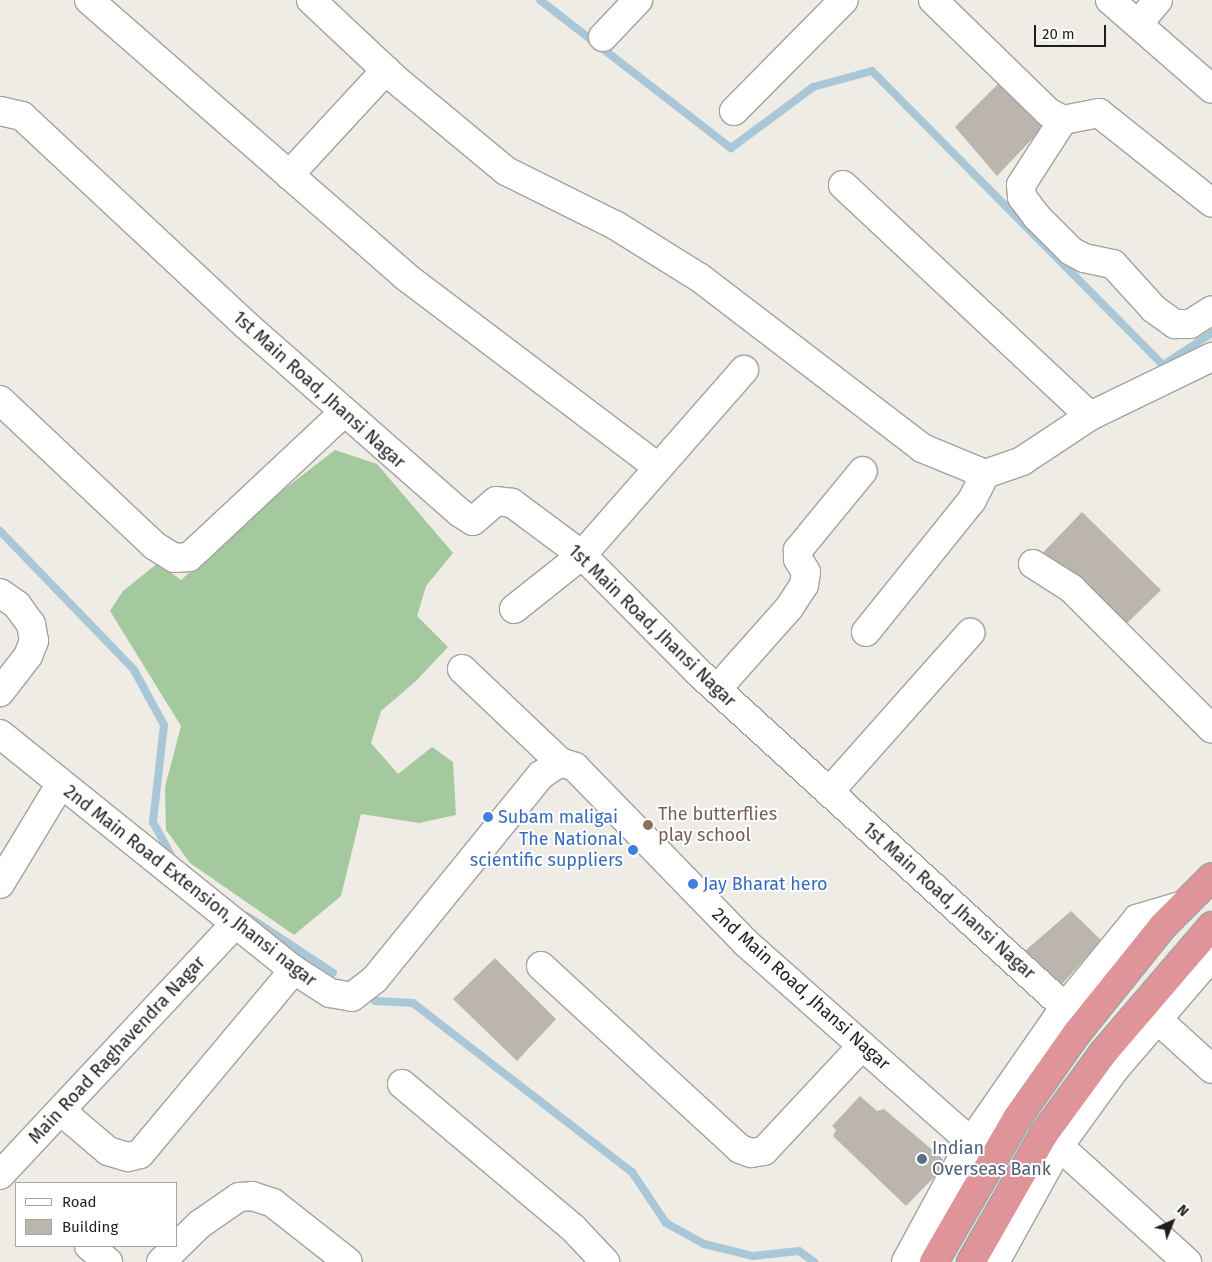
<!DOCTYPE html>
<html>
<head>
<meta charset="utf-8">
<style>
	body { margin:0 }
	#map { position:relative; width:1212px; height:1262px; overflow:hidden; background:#eeece5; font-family:"Fira Sans",sans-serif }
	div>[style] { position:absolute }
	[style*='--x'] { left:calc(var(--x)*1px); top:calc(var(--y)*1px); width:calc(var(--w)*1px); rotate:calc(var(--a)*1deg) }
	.forest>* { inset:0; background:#a5c99e }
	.stream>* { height:8px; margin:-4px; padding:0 4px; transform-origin:4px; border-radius:4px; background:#aac7d7 }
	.building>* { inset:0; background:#bbb5ae }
	.roads { filter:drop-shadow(1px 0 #a2a2a2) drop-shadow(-1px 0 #a2a2a2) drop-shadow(0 1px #a2a2a2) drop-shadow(0 -1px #a2a2a2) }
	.minor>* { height:28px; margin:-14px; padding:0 14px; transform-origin:14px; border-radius:14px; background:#fff }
	.highway>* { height:28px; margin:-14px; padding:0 14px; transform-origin:14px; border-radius:14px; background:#de9499 }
	.dots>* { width:14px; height:14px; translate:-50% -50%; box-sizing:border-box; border:2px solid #fff; border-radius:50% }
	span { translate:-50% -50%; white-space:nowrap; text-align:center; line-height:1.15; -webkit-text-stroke:4px #fff; paint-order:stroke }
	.street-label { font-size:18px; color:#1e1e1e }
	.education-label { font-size:18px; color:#785e54 }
	.left { translate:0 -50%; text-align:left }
	.shop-label { font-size:18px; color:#366cbe }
	.right { translate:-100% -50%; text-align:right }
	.service-label { font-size:18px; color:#4e5e75 }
	.legend { position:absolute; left:15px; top:1182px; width:162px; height:65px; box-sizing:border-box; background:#fff; border:1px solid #a5a5a5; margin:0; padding:6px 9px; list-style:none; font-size:15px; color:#1e1e1e }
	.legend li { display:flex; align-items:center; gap:10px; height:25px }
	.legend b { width:25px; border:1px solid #a5a5a5 }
	.north { position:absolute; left:1147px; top:1197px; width:50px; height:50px; -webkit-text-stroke:4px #fff; paint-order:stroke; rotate:44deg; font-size:14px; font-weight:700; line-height:20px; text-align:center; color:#1e1e1e }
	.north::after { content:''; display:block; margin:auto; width:18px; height:22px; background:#1e1e1e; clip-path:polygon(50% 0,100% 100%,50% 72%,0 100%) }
	.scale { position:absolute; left:1034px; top:25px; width:72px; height:22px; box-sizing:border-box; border:2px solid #1e1e1e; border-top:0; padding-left:6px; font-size:15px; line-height:18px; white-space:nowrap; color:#1e1e1e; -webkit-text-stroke:4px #fff; paint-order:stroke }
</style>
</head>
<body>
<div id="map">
	<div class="forest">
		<i style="clip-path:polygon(335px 450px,377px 464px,453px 553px,426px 586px,417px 616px,448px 647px,416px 681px,381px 711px,371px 743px,398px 774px,432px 747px,453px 762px,456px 815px,419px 823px,361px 814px,341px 896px,294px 935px,190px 863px,166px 830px,165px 787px,181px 726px,110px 611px,123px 591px,158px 563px,181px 580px,278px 494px)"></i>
	</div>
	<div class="stream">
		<i style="--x:540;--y:0;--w:242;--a:37.8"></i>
		<i style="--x:731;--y:148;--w:102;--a:-36.6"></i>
		<i style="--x:813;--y:87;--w:61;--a:-15.2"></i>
		<i style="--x:872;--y:71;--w:414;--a:45.3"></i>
		<i style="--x:1163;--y:365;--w:59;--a:-33.1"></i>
		<i style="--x:0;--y:531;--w:193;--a:46"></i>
		<i style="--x:134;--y:670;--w:63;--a:61.4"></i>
		<i style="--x:164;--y:725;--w:98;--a:96.5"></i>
		<i style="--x:153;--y:822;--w:42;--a:61.6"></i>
		<i style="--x:247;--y:916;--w:103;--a:33.5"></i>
		<i style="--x:375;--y:1001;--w:38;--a:3"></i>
		<i style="--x:413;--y:1003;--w:277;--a:37.7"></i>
		<i style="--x:632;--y:1172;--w:61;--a:56.3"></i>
		<i style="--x:666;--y:1223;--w:43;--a:28.9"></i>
		<i style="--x:704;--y:1244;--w:50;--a:13.8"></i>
		<i style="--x:753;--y:1256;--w:46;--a:-6.2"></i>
		<i style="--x:799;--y:1251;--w:19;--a:36"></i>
	</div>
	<div class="building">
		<i style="clip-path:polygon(999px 83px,1050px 120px,997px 176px,955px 127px)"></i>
		<i style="clip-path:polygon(1082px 512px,1161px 590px,1121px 629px,1035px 561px)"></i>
		<i style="clip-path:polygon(1071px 911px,1101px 940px,1056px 991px,1018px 957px)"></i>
		<i style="clip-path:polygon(495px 958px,556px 1019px,517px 1061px,453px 999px)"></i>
		<i style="clip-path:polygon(860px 1096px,877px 1111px,884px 1109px,943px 1159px,941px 1170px,906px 1206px,833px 1136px,836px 1130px,832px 1126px)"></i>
	</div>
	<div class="roads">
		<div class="minor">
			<i style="--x:89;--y:0;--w:420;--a:41.1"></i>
			<i style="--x:405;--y:276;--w:317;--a:37.1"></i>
			<i style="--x:311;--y:0;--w:114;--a:43.2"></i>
			<i style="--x:394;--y:78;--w:146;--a:39.7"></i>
			<i style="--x:506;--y:171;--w:122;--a:26.4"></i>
			<i style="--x:615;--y:225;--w:100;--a:31.9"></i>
			<i style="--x:700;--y:278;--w:280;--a:37.4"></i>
			<i style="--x:922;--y:448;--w:68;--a:22.4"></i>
			<i style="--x:985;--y:474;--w:39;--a:-19"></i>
			<i style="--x:1022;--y:461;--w:82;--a:-33.5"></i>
			<i style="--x:1090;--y:416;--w:136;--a:-25.8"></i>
			<i style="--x:933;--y:0;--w:161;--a:44.2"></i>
			<i style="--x:1048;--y:112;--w:17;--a:28"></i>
			<i style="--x:1063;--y:120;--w:37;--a:-11"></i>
			<i style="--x:1099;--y:113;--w:144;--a:38.5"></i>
			<i style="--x:1110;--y:0;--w:135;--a:41.1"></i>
			<i style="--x:1138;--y:24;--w:31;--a:-50"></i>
			<i style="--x:603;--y:37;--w:51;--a:-46.6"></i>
			<i style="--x:0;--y:111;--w:23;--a:13"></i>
			<i style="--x:22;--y:116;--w:306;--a:43"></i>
			<i style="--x:246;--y:325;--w:285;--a:41.3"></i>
			<i style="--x:460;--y:513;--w:15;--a:32"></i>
			<i style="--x:473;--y:521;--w:30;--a:-41"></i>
			<i style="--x:496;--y:501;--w:16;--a:7"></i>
			<i style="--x:512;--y:503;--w:87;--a:36.6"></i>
			<i style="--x:582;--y:555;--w:166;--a:45.2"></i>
			<i style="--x:699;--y:673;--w:495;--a:42.4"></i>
			<i style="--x:734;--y:111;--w:156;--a:-45.3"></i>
			<i style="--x:1063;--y:120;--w:77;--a:122.9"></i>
			<i style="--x:1021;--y:185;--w:12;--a:85"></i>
			<i style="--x:1022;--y:197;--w:25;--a:53"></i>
			<i style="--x:1037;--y:217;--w:48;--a:45"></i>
			<i style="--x:1071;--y:251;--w:15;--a:28"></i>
			<i style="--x:1084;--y:258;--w:30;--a:12"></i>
			<i style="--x:1113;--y:264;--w:61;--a:47.7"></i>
			<i style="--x:1154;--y:309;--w:26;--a:36"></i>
			<i style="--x:1175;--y:324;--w:15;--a:0"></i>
			<i style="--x:1190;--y:324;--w:26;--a:-32"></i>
			<i style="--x:289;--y:175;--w:143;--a:-47.3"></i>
			<i style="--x:843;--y:185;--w:338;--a:43.1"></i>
			<i style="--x:0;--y:400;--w:213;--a:43.3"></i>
			<i style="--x:155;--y:546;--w:22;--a:32"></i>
			<i style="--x:174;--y:558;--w:15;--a:-4"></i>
			<i style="--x:189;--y:557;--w:15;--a:-42"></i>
			<i style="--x:200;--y:547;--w:196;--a:-43.1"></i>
			<i style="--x:1033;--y:564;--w:45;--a:32.3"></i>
			<i style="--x:1071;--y:588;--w:199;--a:45"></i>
			<i style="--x:0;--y:593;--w:21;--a:35"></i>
			<i style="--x:17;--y:605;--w:24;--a:54"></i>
			<i style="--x:31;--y:624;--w:17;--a:80"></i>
			<i style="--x:34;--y:641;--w:16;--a:112"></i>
			<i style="--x:28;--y:656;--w:46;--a:127.9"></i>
			<i style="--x:514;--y:609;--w:87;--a:-38.5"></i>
			<i style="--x:582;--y:555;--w:246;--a:-48.8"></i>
			<i style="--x:866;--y:632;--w:169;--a:-51.2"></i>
			<i style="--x:972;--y:500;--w:29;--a:-63"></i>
			<i style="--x:462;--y:669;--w:135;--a:43.5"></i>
			<i style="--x:560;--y:762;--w:16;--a:18"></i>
			<i style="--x:575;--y:767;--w:245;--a:45.8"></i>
			<i style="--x:746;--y:943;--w:300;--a:41.5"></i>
			<i style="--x:717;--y:689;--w:108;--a:-48.4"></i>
			<i style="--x:789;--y:608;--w:27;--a:-57"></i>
			<i style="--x:804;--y:585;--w:13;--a:-81"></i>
			<i style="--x:806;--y:572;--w:15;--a:-122"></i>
			<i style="--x:798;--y:559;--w:9;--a:-90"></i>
			<i style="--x:798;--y:550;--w:102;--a:-50.6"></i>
			<i style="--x:0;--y:734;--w:377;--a:38.8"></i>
			<i style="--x:294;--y:970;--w:43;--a:32.6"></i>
			<i style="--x:330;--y:993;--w:22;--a:10"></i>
			<i style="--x:352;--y:997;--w:29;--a:-38"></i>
			<i style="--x:375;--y:979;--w:263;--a:-50.9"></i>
			<i style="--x:541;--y:775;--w:23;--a:-34"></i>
			<i style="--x:829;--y:792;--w:213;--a:-48.4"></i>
			<i style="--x:0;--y:884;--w:116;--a:-58.8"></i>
			<i style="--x:541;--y:966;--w:270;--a:42.6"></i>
			<i style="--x:740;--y:1149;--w:12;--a:20"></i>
			<i style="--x:751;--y:1153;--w:13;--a:-9"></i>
			<i style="--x:764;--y:1151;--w:144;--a:-47"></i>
			<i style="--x:1157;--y:1019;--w:74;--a:42.3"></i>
			<i style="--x:402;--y:1084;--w:224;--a:40.1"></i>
			<i style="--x:573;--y:1228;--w:47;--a:46.7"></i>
			<i style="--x:61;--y:1111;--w:62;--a:40.4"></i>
			<i style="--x:108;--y:1151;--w:21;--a:17"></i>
			<i style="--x:128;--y:1157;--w:12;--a:-14"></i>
			<i style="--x:140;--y:1154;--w:240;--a:-50.1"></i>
			<i style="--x:1059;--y:1146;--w:173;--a:42.2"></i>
			<i style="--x:0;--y:1175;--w:344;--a:-46.9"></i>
			<i style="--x:89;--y:1246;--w:25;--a:40"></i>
			<i style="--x:161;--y:1262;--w:54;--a:-44.3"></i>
			<i style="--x:200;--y:1224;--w:47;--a:-34.7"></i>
			<i style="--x:239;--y:1197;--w:13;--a:-4"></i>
			<i style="--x:252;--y:1196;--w:22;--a:18"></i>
			<i style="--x:273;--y:1203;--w:95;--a:38.2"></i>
			<i style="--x:906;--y:1262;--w:136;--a:-61.6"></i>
			<i style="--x:971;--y:1142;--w:165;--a:-55.2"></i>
			<i style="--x:1065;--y:1007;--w:114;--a:-50.7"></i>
			<i style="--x:1137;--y:919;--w:48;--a:-16.9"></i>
			<i style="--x:995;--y:1262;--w:132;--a:-61.1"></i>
			<i style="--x:1059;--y:1146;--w:95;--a:-54"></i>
			<i style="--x:1115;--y:1069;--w:149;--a:-49.4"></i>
		</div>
		<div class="highway">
			<i style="--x:934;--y:1262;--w:166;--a:-60"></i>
			<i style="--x:1017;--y:1118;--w:104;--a:-54.8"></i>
			<i style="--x:1077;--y:1033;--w:137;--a:-51.2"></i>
			<i style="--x:1163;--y:926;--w:69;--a:-45"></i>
			<i style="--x:971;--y:1262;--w:147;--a:-60.3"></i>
			<i style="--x:1044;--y:1134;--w:100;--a:-53.9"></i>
			<i style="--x:1103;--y:1053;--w:167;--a:-49.4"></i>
		</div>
	</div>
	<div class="dots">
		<i style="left:488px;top:817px;background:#3f7fe0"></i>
		<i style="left:648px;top:825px;background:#8d6e63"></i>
		<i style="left:633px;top:850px;background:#3f7fe0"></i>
		<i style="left:693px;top:884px;background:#3f7fe0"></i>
		<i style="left:922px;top:1159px;background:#5c6f8a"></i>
	</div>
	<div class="street-label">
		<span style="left:319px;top:390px;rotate:42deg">1st Main Road, Jhansi Nagar</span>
		<span style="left:652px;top:626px;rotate:44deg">1st Main Road, Jhansi Nagar</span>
		<span style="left:190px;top:886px;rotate:38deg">2nd Main Road Extension, Jhansi nagar</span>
		<span style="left:949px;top:901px;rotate:42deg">1st Main Road, Jhansi Nagar</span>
		<span style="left:801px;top:989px;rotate:42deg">2nd Main Road, Jhansi Nagar</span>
		<span style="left:117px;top:1050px;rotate:-47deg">Main Road Raghavendra Nagar</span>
	</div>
	<div class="education-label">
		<span class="left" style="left:658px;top:825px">The butterflies<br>play school</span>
	</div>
	<div class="shop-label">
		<span class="left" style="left:498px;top:817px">Subam maligai</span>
		<span class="right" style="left:623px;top:850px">The National<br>scientific suppliers</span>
		<span class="left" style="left:703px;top:884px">Jay Bharat hero</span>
	</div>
	<div class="service-label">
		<span class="left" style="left:932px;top:1159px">Indian<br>Overseas Bank</span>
	</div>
	<ul class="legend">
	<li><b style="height:6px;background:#fff"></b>Road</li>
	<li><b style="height:14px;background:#bbb5ae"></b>Building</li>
	</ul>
	<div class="north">N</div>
	<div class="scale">20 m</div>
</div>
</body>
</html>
